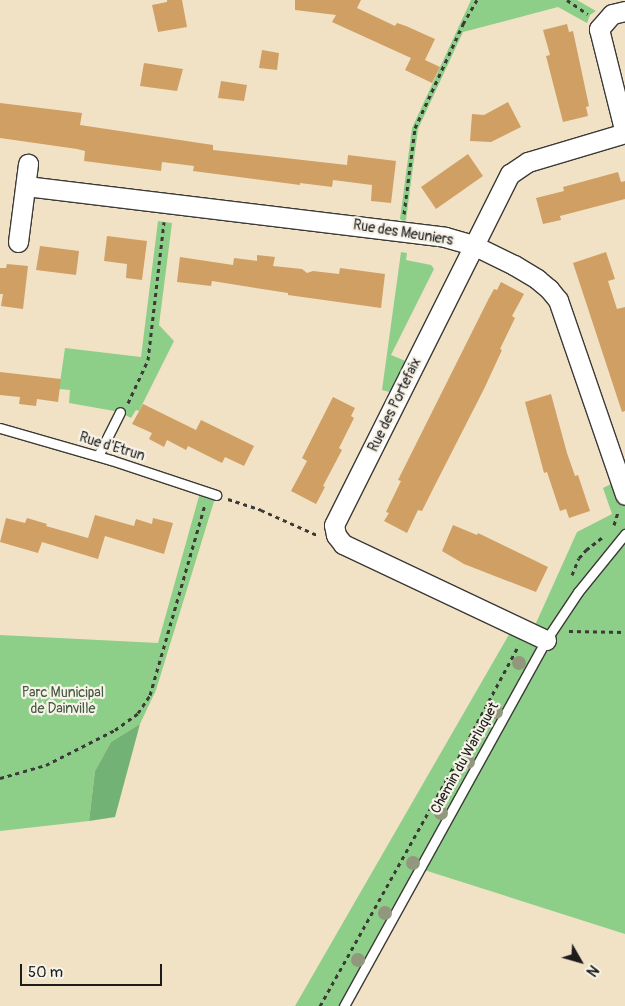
<!DOCTYPE html>
<html>
<head>
<meta charset="utf-8">
<style>
	body { margin:0 }
	#map { position:relative; width:625px; height:1006px; overflow:hidden; background:#f1e2c6; font-family:Pangolin,sans-serif }
	div>[style] { position:absolute }
	[style*='--x'] { left:calc(var(--x)*1px); top:calc(var(--y)*1px); width:calc(var(--w)*1px); rotate:calc(var(--a)*1deg) }
	.green>* { inset:0; background:#8dcf88 }
	.forest>* { inset:0; background:#72b274 }
	.building>* { inset:0; background:#d09f64 }
	.path>* { height:3px; margin-top:-1.5px; transform-origin:0; background:repeating-linear-gradient(90deg,#3c3a36 0 4px,transparent 0 8px) }
	.roads { filter:drop-shadow(1px 0 #3c3a36) drop-shadow(-1px 0 #3c3a36) drop-shadow(0 1px #3c3a36) drop-shadow(0 -1px #3c3a36) }
	.service>* { height:9px; margin:-4.5px; padding:0 4.5px; transform-origin:4.5px; border-radius:4.5px; background:#fff }
	.minor>* { height:19px; margin:-9.5px; padding:0 9.5px; transform-origin:9.5px; border-radius:9.5px; background:#fff }
	.trees>* { width:14px; height:14px; margin:-7px; border-radius:50%; background:#92987d }
	span { translate:-50% -50%; white-space:nowrap; text-align:center; line-height:1.15; -webkit-text-stroke:4.5px #f7f3e8; paint-order:stroke }
	.street-label { font-size:14px; color:#1c1c1c }
	.park-label { font-size:14px; color:#445b42 }
	.north { position:absolute; left:555px; top:936px; width:50px; height:50px; -webkit-text-stroke:4px #f7f3e8; paint-order:stroke; rotate:128deg; font-size:14px; font-weight:700; line-height:20px; text-align:center; color:#1c1c1c }
	.north::after { content:''; display:block; margin:auto; width:18px; height:22px; background:#1c1c1c; clip-path:polygon(50% 0,100% 100%,50% 72%,0 100%) }
	.scale { position:absolute; left:20px; top:964px; width:142px; height:22px; box-sizing:border-box; border:2px solid #1c1c1c; border-top:0; padding-left:6px; font-size:15px; line-height:18px; white-space:nowrap; color:#1c1c1c; -webkit-text-stroke:4px #f7f3e8; paint-order:stroke }
</style>
</head>
<body>
<div id="map">
	<div class="green">
		<i style="clip-path:polygon(471px 0,577px 0,596px 11px,590px 15px,587px 23px,558px 7px,463px 32px,418px 129px,406px 220px,403px 221px,400px 219px,412px 128px)"></i>
		<i style="clip-path:polygon(158px 221px,172px 223px,159px 325px,174px 341px,139px 411px,136px 410px,131px 418px,120px 412px,69px 403px,70px 390px,59px 389px,65px 348px,141px 357px)"></i>
		<i style="clip-path:polygon(401px 252px,407px 253px,406px 260px,431px 265px,434px 269px,391px 355px,408px 362px,393px 393px,382px 390px)"></i>
		<i style="clip-path:polygon(625px 477px,625px 934px,421px 869px,344px 1006px,295px 1006px,515px 624px,532px 632px,577px 532px,612px 514px,603px 488px)"></i>
		<i style="clip-path:polygon(201px 489px,216px 495px,156px 690px,140px 724px,111px 742px,95px 771px,89px 821px,0 831px,0 635px,158px 643px)"></i>
	</div>
	<div class="forest">
		<i style="clip-path:polygon(140px 724px,115px 817px,89px 821px,95px 771px,111px 742px)"></i>
	</div>
	<div class="building">
		<i style="clip-path:polygon(167px 0,182px 0,187px 27px,158px 32px,152px 5px,167px 2px)"></i>
		<i style="clip-path:polygon(295px 0,361px 0,357px 8px,395px 26px,397px 23px,406px 26px,435px 39px,425px 60px,440px 67px,432px 83px,405px 70px,411px 58px,332px 22px,336px 15px,295px 10px)"></i>
		<i style="clip-path:polygon(567px 24px,569px 32px,573px 31px,589px 106px,586px 107px,588px 116px,563px 122px,546px 56px,550px 55px,543px 30px)"></i>
		<i style="clip-path:polygon(262px 50px,279px 53px,277px 70px,259px 68px)"></i>
		<i style="clip-path:polygon(144px 63px,183px 69px,177px 91px,140px 86px)"></i>
		<i style="clip-path:polygon(221px 81px,247px 85px,244px 101px,218px 98px)"></i>
		<i style="clip-path:polygon(508px 102px,521px 127px,491px 142px,470px 141px,472px 114px,484px 115px)"></i>
		<i style="clip-path:polygon(0 103px,82px 113px,80px 125px,213px 145px,213px 150px,347px 165px,348px 155px,396px 161px,391px 203px,371px 201px,372px 185px,333px 180px,332px 187px,300px 183px,300px 185px,193px 171px,194px 166px,162px 162px,161px 171px,84px 161px,85px 151px,77px 149px,0 138px)"></i>
		<i style="clip-path:polygon(468px 154px,483px 176px,436px 209px,421px 187px)"></i>
		<i style="clip-path:polygon(618px 172px,621px 182px,625px 181px,625px 199px,560px 216px,561px 220px,543px 224px,536px 198px,564px 191px,563px 187px)"></i>
		<i style="clip-path:polygon(107px 236px,147px 241px,142px 280px,126px 278px,127px 264px,104px 261px)"></i>
		<i style="clip-path:polygon(40px 246px,79px 251px,76px 275px,36px 270px)"></i>
		<i style="clip-path:polygon(606px 252px,615px 279px,608px 281px,617px 309px,625px 307px,625px 411px,622px 412px,573px 263px)"></i>
		<i style="clip-path:polygon(257px 255px,275px 257px,273px 266px,302px 269px,307px 273px,313px 271px,339px 274px,340px 268px,385px 274px,381px 308px,288px 295px,288px 293px,212px 281px,211px 286px,177px 282px,180px 257px,233px 265px,234px 258px,257px 261px)"></i>
		<i style="clip-path:polygon(7px 264px,28px 266px,23px 309px,1px 306px,3px 294px,0 294px,0 268px,6px 268px)"></i>
		<i style="clip-path:polygon(501px 282px,524px 294px,512px 316px,515px 318px,500px 349px,502px 350px,484px 389px,434px 487px,422px 511px,418px 510px,407px 533px,384px 521px,389px 513px,386px 512px,401px 481px,398px 480px,488px 300px,494px 289px,497px 290px)"></i>
		<i style="clip-path:polygon(0 372px,61px 379px,58px 402px,37px 399px,36px 406px,19px 404px,20px 397px,0 395px)"></i>
		<i style="clip-path:polygon(551px 394px,567px 453px,575px 476px,578px 475px,590px 511px,569px 518px,566px 509px,560px 511px,547px 472px,544px 473px,525px 402px)"></i>
		<i style="clip-path:polygon(333px 397px,355px 408px,351px 416px,354px 418px,339px 448px,342px 450px,323px 486px,325px 487px,316px 504px,291px 491px,307px 461px,302px 458px)"></i>
		<i style="clip-path:polygon(143px 404px,196px 430px,201px 420px,254px 446px,244px 466px,225px 457px,222px 463px,188px 446px,186px 450px,167px 440px,164px 447px,149px 439px,152px 433px,132px 424px)"></i>
		<i style="clip-path:polygon(95px 515px,134px 526px,136px 519px,152px 524px,153px 518px,173px 523px,164px 554px,105px 536px,98px 559px,42px 542px,38px 553px,0 542px,6px 518px,25px 523px,27px 518px,47px 524px,46px 526px,88px 538px)"></i>
		<i style="clip-path:polygon(453px 525px,477px 535px,478px 533px,548px 567px,536px 592px,464px 564px,442px 551px)"></i>
	</div>
	<div class="path">
		<i style="--x:567;--y:0;--w:25;--a:34"></i>
		<i style="--x:404;--y:214;--w:87;--a:-82.7"></i>
		<i style="--x:415;--y:128;--w:115;--a:-65.2"></i>
		<i style="--x:463;--y:24;--w:28;--a:-60"></i>
		<i style="--x:128;--y:403;--w:47;--a:-65.1"></i>
		<i style="--x:148;--y:360;--w:139;--a:-83.4"></i>
		<i style="--x:228;--y:499;--w:35;--a:18"></i>
		<i style="--x:261;--y:510;--w:61;--a:24.1"></i>
		<i style="--x:614;--y:525;--w:14;--a:-73"></i>
		<i style="--x:572;--y:575;--w:18;--a:-68"></i>
		<i style="--x:579;--y:558;--w:11;--a:-49"></i>
		<i style="--x:586;--y:550;--w:24;--a:-38"></i>
		<i style="--x:569;--y:631;--w:56;--a:1"></i>
		<i style="--x:0;--y:778;--w:48;--a:-15.8"></i>
		<i style="--x:46;--y:765;--w:77;--a:-26.9"></i>
		<i style="--x:115;--y:730;--w:29;--a:-36"></i>
		<i style="--x:138;--y:713;--w:22;--a:-56"></i>
		<i style="--x:150;--y:695;--w:198;--a:-73.9"></i>
		<i style="--x:320;--y:1006;--w:260;--a:-60.8"></i>
		<i style="--x:447;--y:779;--w:152;--a:-61.8"></i>
	</div>
	<div class="roads">
		<div class="service">
			<i style="--x:0;--y:428;--w:116;--a:16.1"></i>
			<i style="--x:111;--y:460;--w:111;--a:18.4"></i>
			<i style="--x:98;--y:456;--w:49;--a:-63.4"></i>
			<i style="--x:344;--y:1006;--w:418;--a:-61.1"></i>
			<i style="--x:546;--y:640;--w:58;--a:-56.3"></i>
			<i style="--x:578;--y:592;--w:75;--a:-51"></i>
		</div>
		<div class="minor">
			<i style="--x:625;--y:11;--w:13;--a:167"></i>
			<i style="--x:612;--y:14;--w:20;--a:131"></i>
			<i style="--x:599;--y:29;--w:107;--a:76"></i>
			<i style="--x:26;--y:186;--w:422;--a:6.9"></i>
			<i style="--x:445;--y:237;--w:29;--a:16"></i>
			<i style="--x:473;--y:245;--w:46;--a:26"></i>
			<i style="--x:514;--y:265;--w:27;--a:31"></i>
			<i style="--x:537;--y:279;--w:16;--a:40"></i>
			<i style="--x:549;--y:289;--w:14;--a:51"></i>
			<i style="--x:558;--y:300;--w:206;--a:71"></i>
			<i style="--x:18;--y:242;--w:79;--a:-82.7"></i>
			<i style="--x:546;--y:640;--w:225;--a:-154.7"></i>
			<i style="--x:343;--y:544;--w:11;--a:-128"></i>
			<i style="--x:336;--y:535;--w:10;--a:-101"></i>
			<i style="--x:334;--y:525;--w:393;--a:-63.4"></i>
			<i style="--x:510;--y:174;--w:22;--a:-34"></i>
			<i style="--x:528;--y:162;--w:101;--a:-16.6"></i>
		</div>
	</div>
	<div class="trees">
		<i style="left:519px;top:663px"></i>
		<i style="left:496px;top:712px"></i>
		<i style="left:468px;top:762px"></i>
		<i style="left:441px;top:813px"></i>
		<i style="left:413px;top:863px"></i>
		<i style="left:385px;top:913px"></i>
		<i style="left:358px;top:960px"></i>
	</div>
	<div class="street-label">
		<span style="left:403px;top:233px;rotate:9deg">Rue des Meuniers</span>
		<span style="left:395px;top:405px;rotate:-64deg">Rue des Portefaix</span>
		<span style="left:112px;top:447px;rotate:17deg">Rue d'Etrun</span>
		<span style="left:465px;top:758px;rotate:-61deg">Chemin du Warluquet</span>
	</div>
	<div class="park-label">
		<span style="left:63px;top:701px">Parc Municipal<br>de Dainville</span>
	</div>
	<div class="north">N</div>
	<div class="scale">50 m</div>
</div>
</body>
</html>
